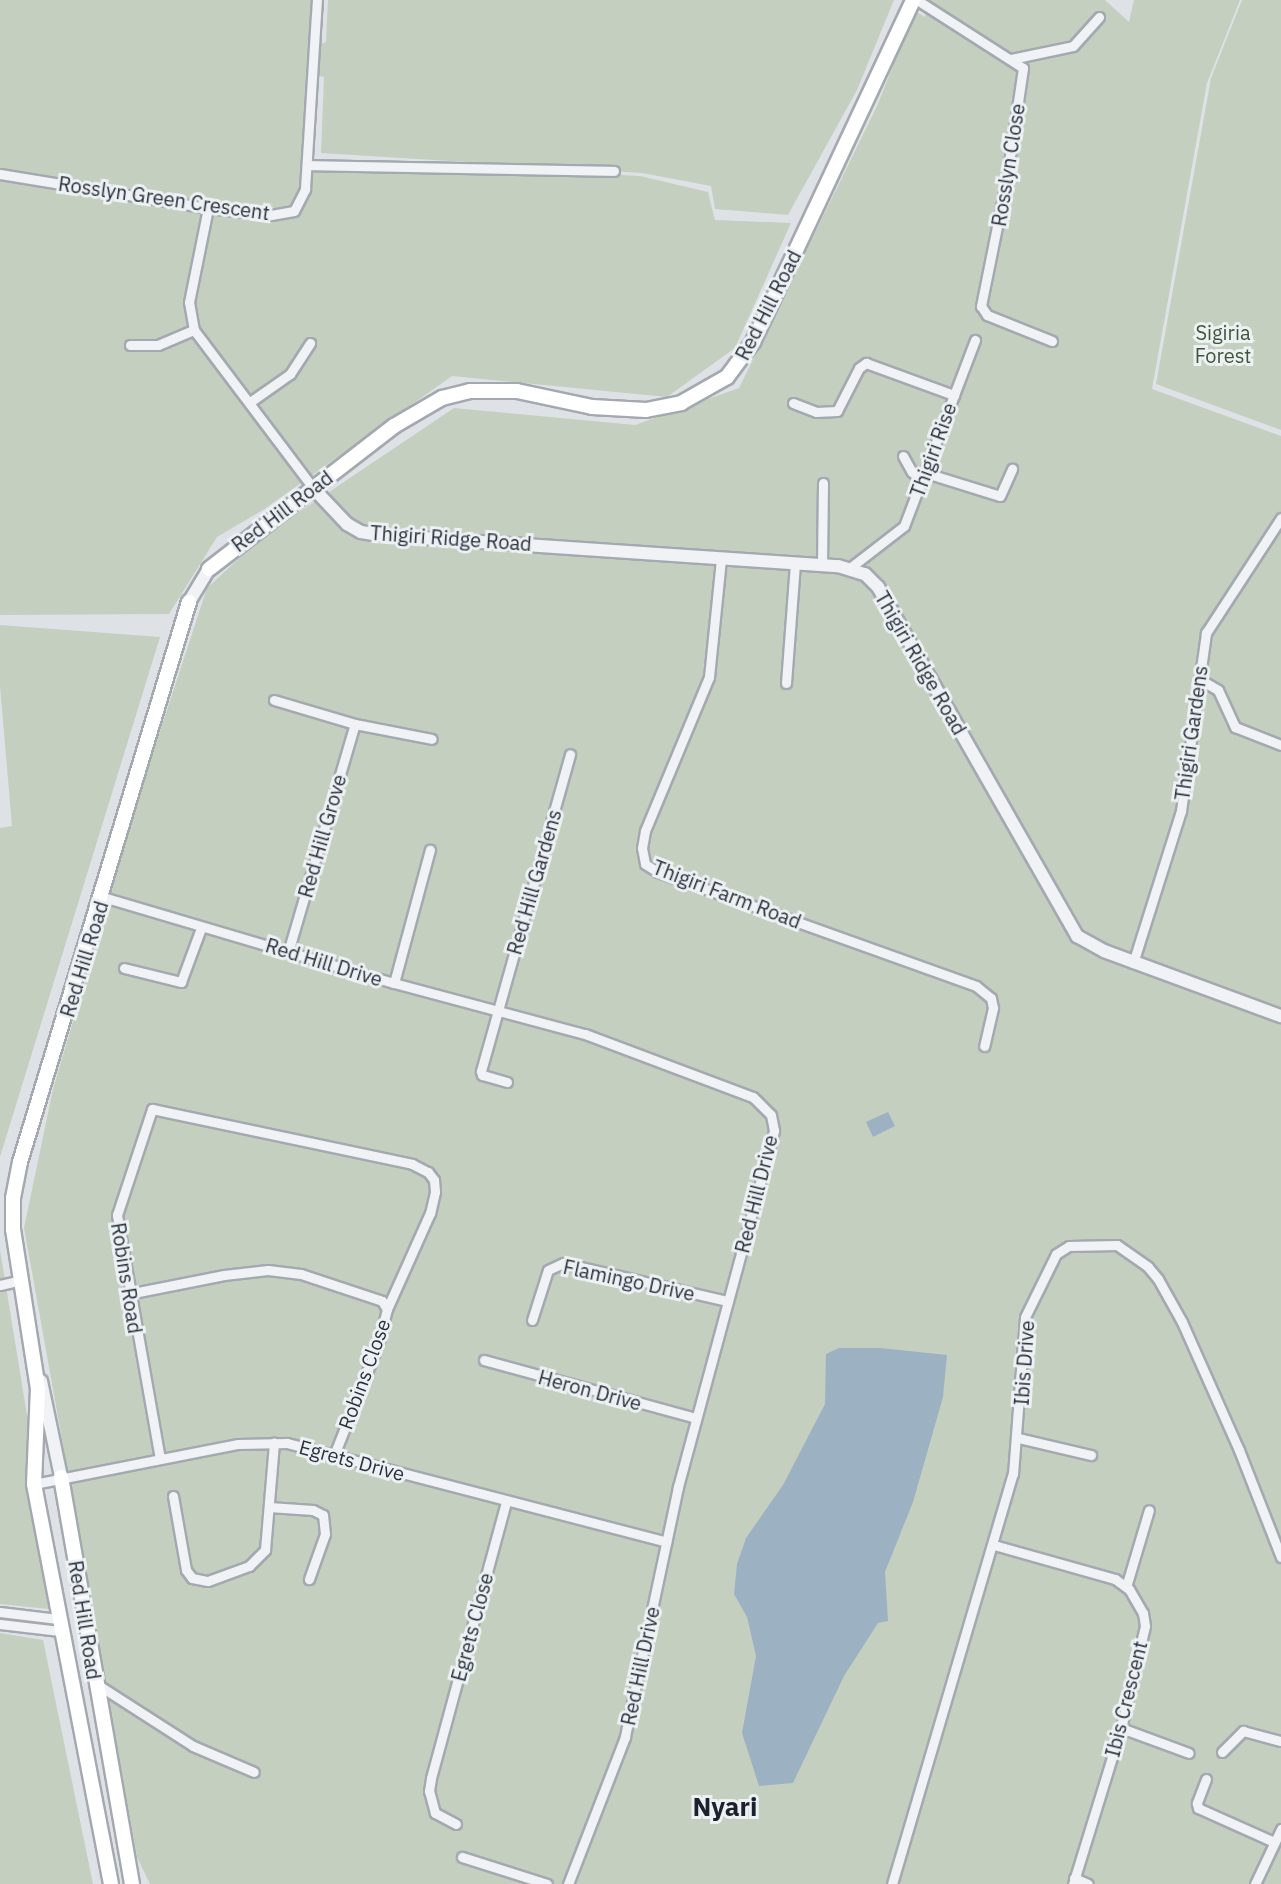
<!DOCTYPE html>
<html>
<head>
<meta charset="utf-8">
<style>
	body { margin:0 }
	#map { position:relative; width:1281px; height:1884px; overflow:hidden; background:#dee2e6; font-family:"IBM Plex Sans",sans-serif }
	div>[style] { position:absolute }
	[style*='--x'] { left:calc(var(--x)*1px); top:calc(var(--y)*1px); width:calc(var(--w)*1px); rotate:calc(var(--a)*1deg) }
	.green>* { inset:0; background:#c5cfc0 }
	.water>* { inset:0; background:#9cb2c3 }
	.roads { filter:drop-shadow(2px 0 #a4a9b0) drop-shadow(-2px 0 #a4a9b0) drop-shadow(0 2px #a4a9b0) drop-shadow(0 -2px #a4a9b0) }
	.minor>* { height:9px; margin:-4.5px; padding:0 4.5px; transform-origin:4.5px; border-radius:4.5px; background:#f0f2f5 }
	.tertiary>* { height:12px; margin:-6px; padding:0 6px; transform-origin:6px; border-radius:6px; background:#f0f2f5 }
	.secondary>* { height:14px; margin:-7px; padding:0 7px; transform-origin:7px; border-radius:7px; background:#fff }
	span { translate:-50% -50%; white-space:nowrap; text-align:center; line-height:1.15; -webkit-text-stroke:6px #edf1f4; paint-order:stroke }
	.street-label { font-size:20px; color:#29313c }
	.park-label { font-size:20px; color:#3f5637 }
	.district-label { font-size:26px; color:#1b222c; font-weight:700 }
</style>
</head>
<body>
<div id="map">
	<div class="green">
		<i style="clip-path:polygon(0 0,311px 0,303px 160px,640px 176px,708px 192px,715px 220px,791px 223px,735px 348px,667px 397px,452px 376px,263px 510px,217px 537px,169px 614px,0 615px)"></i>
		<i style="clip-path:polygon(328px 0,894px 0,857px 90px,788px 215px,715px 209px,711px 186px,642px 173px,321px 153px,324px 77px,319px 76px,321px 44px,326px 42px)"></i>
		<i style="clip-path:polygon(928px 0,1105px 0,1129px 22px,1134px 0,1240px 0,1207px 83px,1152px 389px,1281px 436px,1281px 1884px,150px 1884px,137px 1857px,24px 1228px,53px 1089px,147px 771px,207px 588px,262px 537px,454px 408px,635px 425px,739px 388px,877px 106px,915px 11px,925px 17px)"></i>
		<i style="clip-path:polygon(1242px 0,1281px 0,1281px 430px,1156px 384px,1211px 78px)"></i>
		<i style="clip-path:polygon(0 625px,160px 637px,0 1157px,0 828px,12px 826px,0 686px)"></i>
		<i style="clip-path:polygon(0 1250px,59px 1610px,0 1604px)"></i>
		<i style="clip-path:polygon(0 1633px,43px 1640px,93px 1884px,0 1884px)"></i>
	</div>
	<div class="water">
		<i style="clip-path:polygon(888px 1112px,895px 1126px,873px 1137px,866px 1122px)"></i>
		<i style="clip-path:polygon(839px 1348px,880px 1348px,947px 1355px,943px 1397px,913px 1502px,885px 1572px,888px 1621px,878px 1623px,844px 1676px,793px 1783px,759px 1786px,742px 1733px,756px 1656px,747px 1617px,734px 1594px,737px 1564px,746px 1538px,783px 1485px,825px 1404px,826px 1354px)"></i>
	</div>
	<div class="roads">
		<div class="minor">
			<i style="--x:917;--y:0;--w:126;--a:32.7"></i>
			<i style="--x:1023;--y:68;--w:110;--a:98.4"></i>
			<i style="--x:1007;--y:177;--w:132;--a:101.4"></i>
			<i style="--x:981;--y:306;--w:11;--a:56"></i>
			<i style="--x:987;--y:315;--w:70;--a:21.8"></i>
			<i style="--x:1011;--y:59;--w:63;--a:-11.8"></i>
			<i style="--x:1073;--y:46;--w:39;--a:-48"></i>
			<i style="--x:307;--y:165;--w:307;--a:1.1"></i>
			<i style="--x:0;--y:174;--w:211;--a:9.3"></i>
			<i style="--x:208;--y:208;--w:63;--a:6.3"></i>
			<i style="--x:271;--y:215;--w:23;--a:-10"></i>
			<i style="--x:294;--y:211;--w:25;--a:-63"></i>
			<i style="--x:305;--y:189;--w:189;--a:-86.4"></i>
			<i style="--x:208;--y:208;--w:96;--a:101.4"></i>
			<i style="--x:189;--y:302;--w:28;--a:80"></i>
			<i style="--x:194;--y:330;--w:198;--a:53"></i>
			<i style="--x:130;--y:345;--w:28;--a:0"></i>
			<i style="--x:158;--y:345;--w:39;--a:-23"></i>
			<i style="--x:954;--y:395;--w:59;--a:-69.1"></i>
			<i style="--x:250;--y:402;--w:49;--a:-35"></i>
			<i style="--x:290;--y:374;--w:37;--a:-57"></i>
			<i style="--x:793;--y:403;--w:25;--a:21"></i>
			<i style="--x:816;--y:412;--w:21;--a:-3"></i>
			<i style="--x:837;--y:411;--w:48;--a:-62.9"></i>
			<i style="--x:859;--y:368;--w:9;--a:-36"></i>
			<i style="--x:866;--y:363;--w:94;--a:20"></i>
			<i style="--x:954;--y:395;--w:140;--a:110.9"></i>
			<i style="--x:904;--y:526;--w:67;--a:142.3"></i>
			<i style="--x:903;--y:456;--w:18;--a:61"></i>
			<i style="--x:912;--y:472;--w:14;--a:36"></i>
			<i style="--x:926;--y:473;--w:77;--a:17.3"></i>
			<i style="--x:1000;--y:496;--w:30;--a:-66"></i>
			<i style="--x:721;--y:559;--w:119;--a:95.8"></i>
			<i style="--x:709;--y:677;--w:167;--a:112.6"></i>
			<i style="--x:645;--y:831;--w:17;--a:100"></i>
			<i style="--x:642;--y:848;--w:16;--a:79"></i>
			<i style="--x:645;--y:864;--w:15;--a:32"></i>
			<i style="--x:658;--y:872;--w:338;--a:19.7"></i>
			<i style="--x:976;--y:986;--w:19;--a:39"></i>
			<i style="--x:991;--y:998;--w:10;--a:79"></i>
			<i style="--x:993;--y:1008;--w:39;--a:103"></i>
			<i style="--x:822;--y:565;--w:82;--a:-89.3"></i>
			<i style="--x:1199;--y:679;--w:22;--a:30"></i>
			<i style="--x:1218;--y:690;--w:41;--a:65.3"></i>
			<i style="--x:1235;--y:727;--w:49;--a:21.4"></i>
			<i style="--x:786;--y:683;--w:119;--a:-85.7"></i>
			<i style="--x:274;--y:700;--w:84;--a:16.5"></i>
			<i style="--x:355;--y:724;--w:78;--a:11"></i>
			<i style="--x:103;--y:897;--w:303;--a:16.5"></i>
			<i style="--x:394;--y:983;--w:198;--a:15"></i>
			<i style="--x:585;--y:1034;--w:179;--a:20.6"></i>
			<i style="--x:753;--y:1097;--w:25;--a:45"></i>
			<i style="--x:771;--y:1115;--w:16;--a:79"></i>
			<i style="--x:774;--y:1131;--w:369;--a:105.1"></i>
			<i style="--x:678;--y:1487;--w:256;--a:102"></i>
			<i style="--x:625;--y:1737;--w:158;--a:111.2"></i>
			<i style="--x:289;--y:949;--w:234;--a:-73.7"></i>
			<i style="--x:1133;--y:963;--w:159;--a:-72.5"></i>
			<i style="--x:1181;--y:811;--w:180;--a:-82"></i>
			<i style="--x:1206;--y:633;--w:137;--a:-56.9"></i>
			<i style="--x:124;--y:968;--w:59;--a:13.8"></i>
			<i style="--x:181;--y:982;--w:58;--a:-69.7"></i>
			<i style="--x:394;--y:983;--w:138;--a:-74.9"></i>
			<i style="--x:507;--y:1082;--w:26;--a:-164"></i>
			<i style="--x:482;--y:1075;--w:4;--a:-104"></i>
			<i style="--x:481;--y:1071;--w:329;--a:-74.3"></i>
			<i style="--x:0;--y:1285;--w:23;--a:-13"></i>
			<i style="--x:128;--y:1294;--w:98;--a:-11.2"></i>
			<i style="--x:224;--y:1275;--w:44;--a:-6.5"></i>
			<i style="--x:268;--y:1270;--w:33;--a:7"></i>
			<i style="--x:301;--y:1274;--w:85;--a:18.4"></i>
			<i style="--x:382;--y:1301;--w:9;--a:58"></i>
			<i style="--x:387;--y:1309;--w:34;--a:104"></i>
			<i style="--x:379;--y:1342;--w:122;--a:111.7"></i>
			<i style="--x:532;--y:1320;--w:52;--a:-72.3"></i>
			<i style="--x:548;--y:1270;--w:17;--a:-25"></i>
			<i style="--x:563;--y:1263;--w:169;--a:13"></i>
			<i style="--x:484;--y:1360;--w:220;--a:15.3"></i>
			<i style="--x:1018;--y:1438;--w:75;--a:13.1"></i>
			<i style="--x:160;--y:1459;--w:248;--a:-100"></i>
			<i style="--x:117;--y:1215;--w:112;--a:-71.7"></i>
			<i style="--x:152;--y:1109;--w:266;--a:11.9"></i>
			<i style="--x:412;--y:1164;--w:18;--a:27"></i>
			<i style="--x:428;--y:1172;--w:10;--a:53"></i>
			<i style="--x:434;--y:1180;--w:12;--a:85"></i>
			<i style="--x:435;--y:1192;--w:22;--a:103"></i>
			<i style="--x:430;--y:1213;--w:105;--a:114.1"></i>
			<i style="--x:34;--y:1484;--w:208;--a:-11.1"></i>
			<i style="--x:238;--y:1444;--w:49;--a:-1.2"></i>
			<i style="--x:287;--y:1443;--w:392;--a:14.6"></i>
			<i style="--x:173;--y:1496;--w:75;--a:80"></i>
			<i style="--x:186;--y:1570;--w:10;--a:53"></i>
			<i style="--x:192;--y:1578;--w:16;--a:11"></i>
			<i style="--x:208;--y:1581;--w:44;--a:-20.1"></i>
			<i style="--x:249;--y:1566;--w:23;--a:-45"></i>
			<i style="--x:265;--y:1550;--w:108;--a:-85.2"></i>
			<i style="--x:269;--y:1507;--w:44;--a:3.9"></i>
			<i style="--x:313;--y:1510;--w:11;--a:27"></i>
			<i style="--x:323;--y:1515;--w:19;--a:84"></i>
			<i style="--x:325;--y:1534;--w:48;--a:109.6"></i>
			<i style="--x:994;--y:1545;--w:126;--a:15.7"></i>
			<i style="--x:1115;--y:1579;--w:17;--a:36"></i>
			<i style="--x:1129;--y:1589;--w:28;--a:60"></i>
			<i style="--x:1143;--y:1613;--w:13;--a:81"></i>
			<i style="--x:1145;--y:1626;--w:105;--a:103.2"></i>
			<i style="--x:1121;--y:1728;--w:163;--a:107.1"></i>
			<i style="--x:1126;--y:1587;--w:80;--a:-73.4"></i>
			<i style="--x:0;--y:1612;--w:58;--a:6.9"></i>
			<i style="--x:0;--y:1624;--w:60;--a:6.7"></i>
			<i style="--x:95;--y:1683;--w:117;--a:32.7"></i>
			<i style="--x:193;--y:1746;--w:66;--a:23.1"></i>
			<i style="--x:1121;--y:1728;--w:72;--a:20.2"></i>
			<i style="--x:1222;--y:1752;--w:30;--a:-45"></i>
			<i style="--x:1243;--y:1731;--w:39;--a:15"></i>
			<i style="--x:1206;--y:1779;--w:26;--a:111"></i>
			<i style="--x:1197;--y:1803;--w:5;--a:79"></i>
			<i style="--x:1198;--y:1808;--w:83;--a:24.1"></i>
			<i style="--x:456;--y:1824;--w:24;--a:-152"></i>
			<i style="--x:435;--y:1813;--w:23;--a:-105"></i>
			<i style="--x:429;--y:1791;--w:13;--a:-81"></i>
			<i style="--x:431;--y:1778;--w:286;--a:-74.8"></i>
			<i style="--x:462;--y:1857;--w:89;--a:17.6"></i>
			<i style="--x:1074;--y:1878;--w:15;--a:23"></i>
			<i style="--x:892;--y:1884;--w:427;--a:-73.6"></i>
			<i style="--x:1013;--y:1474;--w:157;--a:-85.6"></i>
			<i style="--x:1025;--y:1317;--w:70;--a:-63.8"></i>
			<i style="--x:1056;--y:1254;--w:15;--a:-32"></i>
			<i style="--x:1069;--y:1246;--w:48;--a:-1.2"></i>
			<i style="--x:1117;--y:1245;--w:38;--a:35"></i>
			<i style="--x:1148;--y:1267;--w:16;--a:50"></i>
			<i style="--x:1158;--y:1279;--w:49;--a:60.8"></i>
			<i style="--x:1182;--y:1322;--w:140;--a:66"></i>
			<i style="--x:1239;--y:1450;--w:115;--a:68.6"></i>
			<i style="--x:1255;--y:1884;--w:61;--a:-64.7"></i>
		</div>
		<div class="tertiary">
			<i style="--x:313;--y:488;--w:50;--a:46.6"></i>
			<i style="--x:347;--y:524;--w:16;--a:30"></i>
			<i style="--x:361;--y:532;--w:17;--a:10"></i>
			<i style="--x:378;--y:535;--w:461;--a:3.9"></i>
			<i style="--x:838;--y:566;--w:28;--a:17"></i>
			<i style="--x:865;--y:574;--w:18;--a:45"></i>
			<i style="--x:878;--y:587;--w:402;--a:60.3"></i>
			<i style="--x:1077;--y:936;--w:31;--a:29"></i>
			<i style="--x:1104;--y:951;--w:189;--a:20.2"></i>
			<i style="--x:189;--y:602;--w:39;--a:-59"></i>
			<i style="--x:41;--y:1381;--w:98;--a:78.2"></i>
		</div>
		<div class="secondary">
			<i style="--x:209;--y:569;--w:234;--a:-37.7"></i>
			<i style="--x:394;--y:426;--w:56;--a:-30.3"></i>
			<i style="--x:442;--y:398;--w:29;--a:-14"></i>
			<i style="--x:470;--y:391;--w:47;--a:0"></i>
			<i style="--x:517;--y:391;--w:77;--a:12"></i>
			<i style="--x:592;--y:407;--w:54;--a:3.2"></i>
			<i style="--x:646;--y:410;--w:36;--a:-11"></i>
			<i style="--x:681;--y:403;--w:53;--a:-29.5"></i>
			<i style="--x:727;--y:377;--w:44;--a:-53.4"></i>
			<i style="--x:753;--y:342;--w:378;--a:-64.9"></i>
			<i style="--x:61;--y:1477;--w:413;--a:80.1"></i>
			<i style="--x:111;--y:1884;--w:407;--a:-100.9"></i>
			<i style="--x:34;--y:1484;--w:95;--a:-87.6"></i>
			<i style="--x:38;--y:1389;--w:162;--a:-98.9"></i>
			<i style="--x:13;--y:1229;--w:31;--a:-90"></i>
			<i style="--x:13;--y:1198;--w:37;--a:-79"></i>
			<i style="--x:20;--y:1162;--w:585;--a:-73.21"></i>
		</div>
	</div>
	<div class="street-label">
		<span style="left:1008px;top:165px;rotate:-81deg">Rosslyn Close</span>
		<span style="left:164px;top:198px;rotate:8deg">Rosslyn Green Crescent</span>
		<span style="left:768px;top:305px;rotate:-63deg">Red Hill Road</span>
		<span style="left:933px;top:450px;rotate:-70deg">Thigiri Rise</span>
		<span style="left:282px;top:511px;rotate:-37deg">Red Hill Road</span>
		<span style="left:451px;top:538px;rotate:4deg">Thigiri Ridge Road</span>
		<span style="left:921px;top:663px;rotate:60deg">Thigiri Ridge Road</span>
		<span style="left:1191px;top:733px;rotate:-82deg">Thigiri Gardens</span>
		<span style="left:322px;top:836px;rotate:-74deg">Red Hill Grove</span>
		<span style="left:534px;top:882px;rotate:-74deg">Red Hill Gardens</span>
		<span style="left:727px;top:894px;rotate:21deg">Thigiri Farm Road</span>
		<span style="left:84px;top:959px;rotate:-73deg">Red Hill Road</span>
		<span style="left:324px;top:962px;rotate:17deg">Red Hill Drive</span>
		<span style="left:756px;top:1194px;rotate:-76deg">Red Hill Drive</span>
		<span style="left:127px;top:1278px;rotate:81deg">Robins Road</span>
		<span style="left:629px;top:1280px;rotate:12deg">Flamingo Drive</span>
		<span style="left:1024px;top:1363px;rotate:-86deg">Ibis Drive</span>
		<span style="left:364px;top:1374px;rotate:-70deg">Robins Close</span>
		<span style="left:590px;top:1390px;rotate:15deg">Heron Drive</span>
		<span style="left:352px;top:1460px;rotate:15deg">Egrets Drive</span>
		<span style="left:85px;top:1620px;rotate:81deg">Red Hill Road</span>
		<span style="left:472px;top:1627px;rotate:-75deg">Egrets Close</span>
		<span style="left:640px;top:1666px;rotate:-78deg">Red Hill Drive</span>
		<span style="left:1126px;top:1699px;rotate:-76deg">Ibis Crescent</span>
	</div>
	<div class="park-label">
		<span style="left:1223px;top:344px">Sigiria<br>Forest</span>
	</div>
	<div class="district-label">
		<span style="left:725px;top:1807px">Nyari</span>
	</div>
</div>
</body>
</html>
